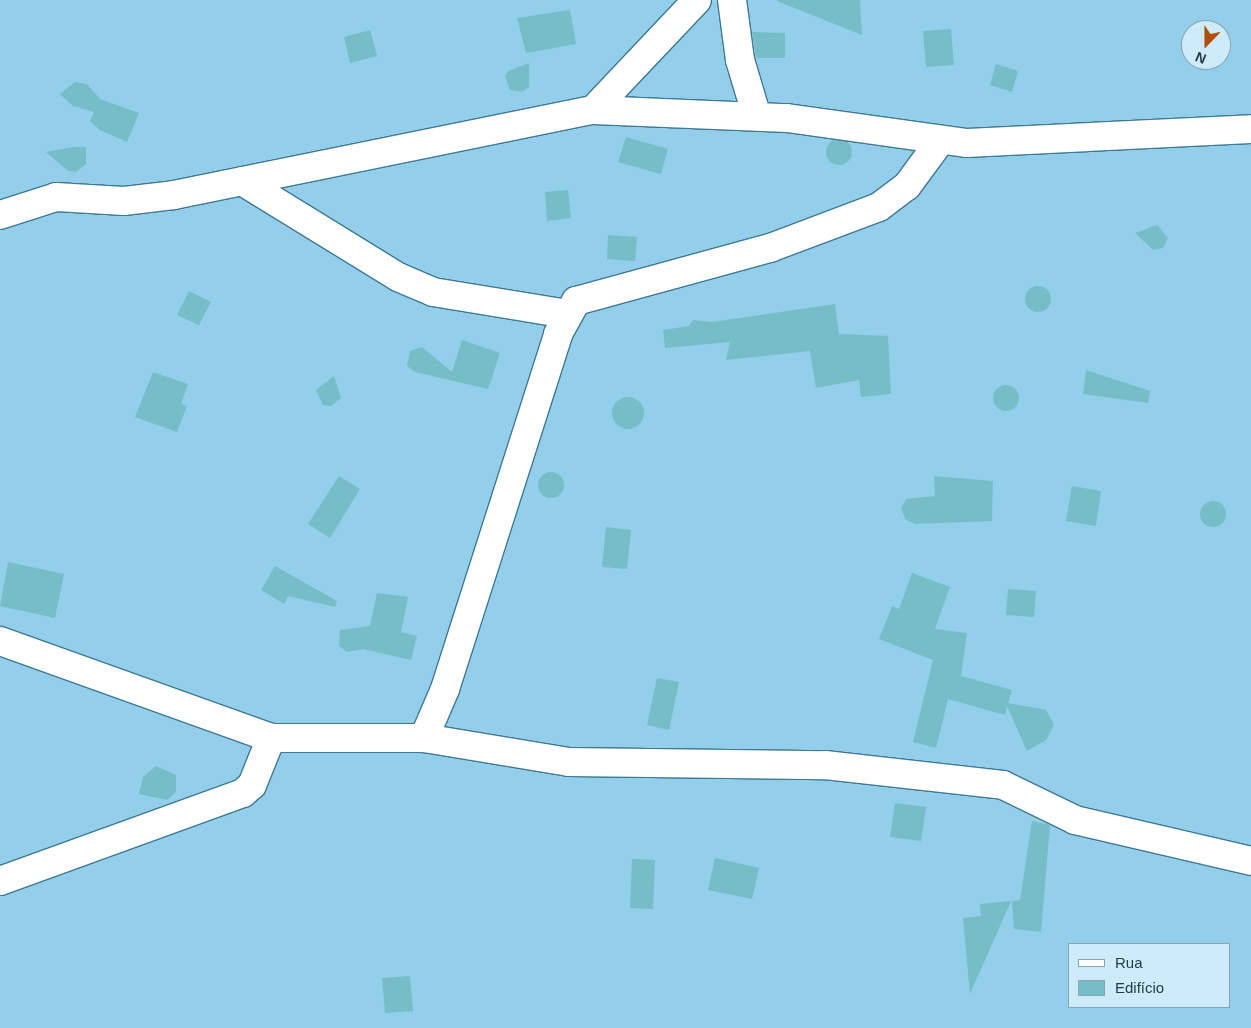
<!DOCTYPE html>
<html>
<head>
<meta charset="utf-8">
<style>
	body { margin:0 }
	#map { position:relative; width:1251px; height:1028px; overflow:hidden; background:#93cfeb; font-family:Helvetica,sans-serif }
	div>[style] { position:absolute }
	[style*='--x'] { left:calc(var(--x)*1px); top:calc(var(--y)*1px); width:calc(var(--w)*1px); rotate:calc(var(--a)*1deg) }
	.building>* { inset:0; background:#76bdc7 }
	.round { border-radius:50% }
	.roads { filter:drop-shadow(1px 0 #3e7992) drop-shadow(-1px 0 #3e7992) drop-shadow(0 1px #3e7992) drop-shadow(0 -1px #3e7992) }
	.street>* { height:28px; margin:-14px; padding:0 14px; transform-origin:14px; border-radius:14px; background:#fff }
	span { translate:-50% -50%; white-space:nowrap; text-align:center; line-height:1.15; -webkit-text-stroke:5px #ceebf9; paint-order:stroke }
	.legend { position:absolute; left:1068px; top:943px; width:162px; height:65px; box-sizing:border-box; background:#ceebf9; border:1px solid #8aa5b2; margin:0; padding:6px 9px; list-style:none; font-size:15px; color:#233c47 }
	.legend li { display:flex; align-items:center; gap:10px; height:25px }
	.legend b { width:25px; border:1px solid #8aa5b2 }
	.north { position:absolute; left:1181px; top:20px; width:50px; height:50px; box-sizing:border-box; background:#ceebf9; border:1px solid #8aa5b2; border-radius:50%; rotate:202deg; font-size:14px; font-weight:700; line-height:20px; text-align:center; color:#233c47 }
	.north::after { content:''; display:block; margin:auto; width:18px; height:22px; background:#b04f0a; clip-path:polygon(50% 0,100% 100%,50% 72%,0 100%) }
</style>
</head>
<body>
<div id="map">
	<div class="building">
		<i style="clip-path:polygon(778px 0,860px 0,862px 35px,777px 1px)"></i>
		<i style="clip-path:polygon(570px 10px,576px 44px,526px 53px,517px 18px)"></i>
		<i style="clip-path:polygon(951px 29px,954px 65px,926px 67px,923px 31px)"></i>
		<i style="clip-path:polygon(370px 30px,377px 56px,350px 63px,344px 37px)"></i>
		<i style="clip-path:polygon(752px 32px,785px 33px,785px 58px,756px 58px)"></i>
		<i style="clip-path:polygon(529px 63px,529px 87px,522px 92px,510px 90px,505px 76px,508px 71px)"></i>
		<i style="clip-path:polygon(996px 64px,1018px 71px,1012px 92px,990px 85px)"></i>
		<i style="clip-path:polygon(75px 82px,87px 84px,100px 99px,139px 113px,127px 142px,100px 130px,90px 121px,94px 112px,73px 106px,60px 94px)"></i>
		<i style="clip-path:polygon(626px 137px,668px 149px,661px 174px,618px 162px)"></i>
		<i class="round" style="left:826px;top:139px;width:26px;height:26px"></i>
		<i style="clip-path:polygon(74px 147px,86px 147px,86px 164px,76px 172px,68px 171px,46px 152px)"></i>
		<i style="clip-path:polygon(568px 190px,571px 218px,547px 221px,545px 192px)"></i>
		<i style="clip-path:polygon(1157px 225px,1168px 238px,1163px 248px,1153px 250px,1135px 233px)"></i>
		<i style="clip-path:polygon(608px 235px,637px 237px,635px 261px,607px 259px)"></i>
		<i class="round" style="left:1025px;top:286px;width:26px;height:26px"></i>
		<i style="clip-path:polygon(189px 291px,211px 302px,199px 325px,177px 315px)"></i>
		<i style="clip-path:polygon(835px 304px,839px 334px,888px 336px,891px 394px,861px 397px,859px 380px,816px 388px,810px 351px,726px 360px,730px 342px,665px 348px,663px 330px,689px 326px,693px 320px,712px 322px)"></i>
		<i style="clip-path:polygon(462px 340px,500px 353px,488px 389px,415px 372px,407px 366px,410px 351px,422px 347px,452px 372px)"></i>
		<i style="clip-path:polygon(1086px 370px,1150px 391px,1148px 403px,1083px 394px)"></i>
		<i style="clip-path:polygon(153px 372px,188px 384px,181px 404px,187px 406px,177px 432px,135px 417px)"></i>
		<i style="clip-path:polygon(334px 376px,341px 398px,331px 406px,323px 405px,316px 390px)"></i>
		<i class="round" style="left:993px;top:385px;width:26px;height:26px"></i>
		<i class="round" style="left:612px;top:397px;width:32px;height:32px"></i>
		<i class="round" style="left:538px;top:472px;width:26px;height:26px"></i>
		<i style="clip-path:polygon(339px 476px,360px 489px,330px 538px,308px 524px)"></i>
		<i style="clip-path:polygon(934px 476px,993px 481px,992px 521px,916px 524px,906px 520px,901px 509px,906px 499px,935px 496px)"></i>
		<i style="clip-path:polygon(1072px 486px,1101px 491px,1096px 526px,1066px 521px)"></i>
		<i class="round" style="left:1200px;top:501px;width:26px;height:26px"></i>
		<i style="clip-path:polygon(606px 527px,631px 530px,627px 569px,602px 567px)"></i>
		<i style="clip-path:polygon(8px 562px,64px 574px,55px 618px,0 606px)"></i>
		<i style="clip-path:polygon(275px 566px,337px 601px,335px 607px,288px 596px,284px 604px,261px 590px)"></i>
		<i style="clip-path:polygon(912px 573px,950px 587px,935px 629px,967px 633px,961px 676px,1012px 690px,1008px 703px,1046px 710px,1054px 725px,1046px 740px,1027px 751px,1007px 706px,1005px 715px,948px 699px,936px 748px,913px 742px,933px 660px,879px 639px,892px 606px,899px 609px)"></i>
		<i style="clip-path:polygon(1008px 589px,1036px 591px,1034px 617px,1006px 615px)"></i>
		<i style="clip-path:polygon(377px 593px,408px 597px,401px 632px,417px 636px,411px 660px,363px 649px,347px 652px,339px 646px,340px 630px,370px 626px)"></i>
		<i style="clip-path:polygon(657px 678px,679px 682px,669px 730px,647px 725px)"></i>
		<i style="clip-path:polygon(156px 766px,176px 775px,176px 792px,167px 800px,139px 794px,143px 777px)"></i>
		<i style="clip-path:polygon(895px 803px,926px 807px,921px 841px,890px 837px)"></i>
		<i style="clip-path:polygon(1032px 821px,1050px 825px,1041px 932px,1014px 929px,1012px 901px,1020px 900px)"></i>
		<i style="clip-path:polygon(715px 858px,759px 868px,752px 899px,708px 890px)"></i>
		<i style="clip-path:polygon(632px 859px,655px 860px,653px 909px,630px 908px)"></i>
		<i style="clip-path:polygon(1011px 901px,985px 960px,970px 994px,963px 918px,981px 916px,980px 904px)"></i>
		<i style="clip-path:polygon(410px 976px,413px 1011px,385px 1013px,382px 978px)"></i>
	</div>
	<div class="roads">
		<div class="street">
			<i style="--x:732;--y:0;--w:61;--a:82.4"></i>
			<i style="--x:740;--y:60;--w:59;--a:73.4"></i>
			<i style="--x:593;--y:110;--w:151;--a:-46.6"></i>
			<i style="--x:242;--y:181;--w:183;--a:31.6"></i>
			<i style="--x:398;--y:277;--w:38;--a:23"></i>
			<i style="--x:433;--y:292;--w:137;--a:9.3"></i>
			<i style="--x:0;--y:215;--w:59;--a:-17.8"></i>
			<i style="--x:56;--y:197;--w:68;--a:3.4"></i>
			<i style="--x:124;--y:201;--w:50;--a:-6.8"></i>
			<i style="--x:174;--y:195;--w:428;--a:-11.5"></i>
			<i style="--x:593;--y:110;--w:194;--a:2.4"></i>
			<i style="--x:787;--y:118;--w:182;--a:7.9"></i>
			<i style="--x:967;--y:143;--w:284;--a:-2.8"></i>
			<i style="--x:0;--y:641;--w:288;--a:19.7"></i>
			<i style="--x:271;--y:738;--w:153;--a:0"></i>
			<i style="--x:424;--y:738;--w:147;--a:9.4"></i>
			<i style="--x:569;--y:762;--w:256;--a:0.7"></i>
			<i style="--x:825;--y:765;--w:179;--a:6.4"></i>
			<i style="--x:1003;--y:785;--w:80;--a:25.9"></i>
			<i style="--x:1075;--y:820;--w:181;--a:13.1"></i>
			<i style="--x:424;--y:738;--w:53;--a:-66.8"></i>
			<i style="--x:445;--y:689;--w:373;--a:-72.3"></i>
			<i style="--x:558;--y:334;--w:38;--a:-61"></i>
			<i style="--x:576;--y:301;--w:201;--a:-15.3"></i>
			<i style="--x:770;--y:248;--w:116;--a:-20.6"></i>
			<i style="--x:879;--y:207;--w:35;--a:-37"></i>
			<i style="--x:907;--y:186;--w:56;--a:-53.7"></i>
			<i style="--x:0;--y:881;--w:258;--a:-19.9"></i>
			<i style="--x:243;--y:793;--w:12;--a:-42"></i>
			<i style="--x:252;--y:785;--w:51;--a:-68"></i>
		</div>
	</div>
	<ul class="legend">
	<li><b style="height:6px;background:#fff"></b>Rua</li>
	<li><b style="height:14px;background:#76bdc7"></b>Edifício</li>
	</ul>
	<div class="north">N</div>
</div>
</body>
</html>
